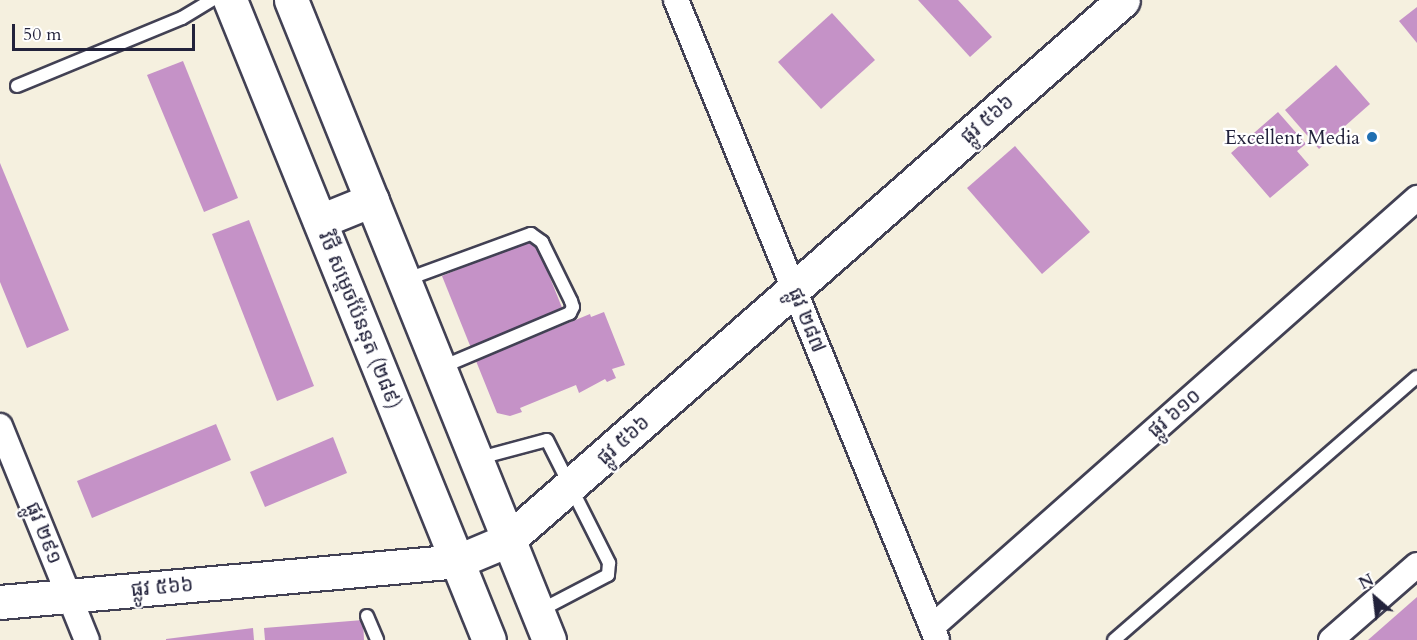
<!DOCTYPE html>
<html>
<head>
<meta charset="utf-8">
<style>
	body { margin:0 }
	#map { position:relative; width:1417px; height:640px; overflow:hidden; background:#f5f0df; font-family:Cardo,"Noto Sans Khmer",serif }
	div>[style] { position:absolute }
	[style*='--x'] { left:calc(var(--x)*1px); top:calc(var(--y)*1px); width:calc(var(--w)*1px); rotate:calc(var(--a)*1deg) }
	.building>* { inset:0; background:#c592c7 }
	.roads { filter:drop-shadow(2px 0 #424154) drop-shadow(-2px 0 #424154) drop-shadow(0 2px #424154) drop-shadow(0 -2px #424154) }
	.lane>* { height:12px; margin:-6px; padding:0 6px; transform-origin:6px; border-radius:6px; background:#fff }
	.street>* { height:24px; margin:-12px; padding:0 12px; transform-origin:12px; border-radius:12px; background:#fff }
	.secondary>* { height:33px; margin:-16.5px; padding:0 16.5px; transform-origin:16.5px; border-radius:16.5px; background:#fff }
	.dots>* { width:16px; height:16px; translate:-50% -50%; box-sizing:border-box; border:3px solid #fff; border-radius:50% }
	span { translate:-50% -50%; white-space:nowrap; text-align:center; line-height:1.15; -webkit-text-stroke:4.5px #fff; paint-order:stroke }
	.street-label { font-size:20px; color:#22223b }
	.poi-label { font-size:20px; color:#22223b }
	.right { translate:-100% -50%; text-align:right }
	.north { position:absolute; left:1345px; top:568px; width:60px; height:60px; -webkit-text-stroke:4px #fff; paint-order:stroke; rotate:332deg; font-size:16px; font-weight:700; line-height:24px; text-align:center; color:#22223b }
	.north::after { content:''; display:block; margin:auto; width:21px; height:27px; background:#22223b; clip-path:polygon(50% 0,100% 100%,50% 72%,0 100%) }
	.scale { position:absolute; left:12px; top:24px; width:183px; height:27px; box-sizing:border-box; border:3px solid #22223b; border-top:0; padding-left:8px; font-size:18px; line-height:21px; white-space:nowrap; color:#22223b; -webkit-text-stroke:4px #fff; paint-order:stroke }
</style>
</head>
<body>
<div id="map">
	<div class="building">
		<i style="clip-path:polygon(918px 0,958px 0,992px 37px,970px 57px)"></i>
		<i style="clip-path:polygon(1417px 7px,1417px 43px,1399px 21px)"></i>
		<i style="clip-path:polygon(832px 13px,875px 60px,821px 109px,778px 62px)"></i>
		<i style="clip-path:polygon(183px 61px,238px 198px,204px 212px,147px 75px)"></i>
		<i style="clip-path:polygon(1336px 65px,1370px 104px,1319px 149px,1285px 110px)"></i>
		<i style="clip-path:polygon(1278px 112px,1306px 144px,1297px 151px,1309px 165px,1270px 198px,1231px 153px)"></i>
		<i style="clip-path:polygon(1015px 146px,1090px 232px,1042px 274px,967px 188px)"></i>
		<i style="clip-path:polygon(0 163px,69px 330px,27px 348px,0 282px)"></i>
		<i style="clip-path:polygon(249px 220px,314px 386px,277px 401px,212px 234px)"></i>
		<i style="clip-path:polygon(534px 238px,563px 310px,471px 348px,442px 276px)"></i>
		<i style="clip-path:polygon(604px 312px,625px 365px,612px 369px,616px 378px,607px 382px,605px 379px,579px 393px,576px 385px,520px 408px,522px 412px,510px 416px,497px 413px,476px 361px,590px 314px,591px 317px)"></i>
		<i style="clip-path:polygon(216px 424px,231px 460px,92px 518px,77px 481px)"></i>
		<i style="clip-path:polygon(333px 437px,347px 473px,265px 507px,250px 472px)"></i>
		<i style="clip-path:polygon(1417px 597px,1417px 640px,1368px 640px)"></i>
		<i style="clip-path:polygon(363px 620px,364px 640px,265px 640px,264px 628px)"></i>
		<i style="clip-path:polygon(253px 628px,254px 640px,166px 640px,166px 639px)"></i>
	</div>
	<div class="roads">
		<div class="lane">
			<i style="--x:17;--y:86;--w:178;--a:-22.4"></i>
			<i style="--x:182;--y:18;--w:35;--a:-31"></i>
			<i style="--x:405;--y:280;--w:134;--a:-20.1"></i>
			<i style="--x:531;--y:234;--w:14;--a:36"></i>
			<i style="--x:542;--y:242;--w:66;--a:63.8"></i>
			<i style="--x:571;--y:301;--w:6;--a:72"></i>
			<i style="--x:573;--y:307;--w:7;--a:117"></i>
			<i style="--x:570;--y:313;--w:141;--a:157.1"></i>
			<i style="--x:476;--y:459;--w:73;--a:-15"></i>
			<i style="--x:547;--y:440;--w:138;--a:63.2"></i>
			<i style="--x:609;--y:563;--w:12;--a:95"></i>
			<i style="--x:608;--y:575;--w:78;--a:152.4"></i>
			<i style="--x:367;--y:616;--w:26;--a:67"></i>
			<i style="--x:1114;--y:640;--w:401;--a:-41"></i>
		</div>
		<div class="street">
			<i style="--x:676;--y:0;--w:691;--a:67.81"></i>
			<i style="--x:0;--y:426;--w:231;--a:67.9"></i>
			<i style="--x:932;--y:627;--w:648;--a:-41.49"></i>
			<i style="--x:1331;--y:640;--w:114;--a:-41.1"></i>
		</div>
		<div class="secondary">
			<i style="--x:230;--y:0;--w:690;--a:67.97"></i>
			<i style="--x:291;--y:0;--w:690;--a:68.04"></i>
			<i style="--x:320;--y:221;--w:56;--a:-22"></i>
			<i style="--x:0;--y:602;--w:460;--a:-5.1"></i>
			<i style="--x:458;--y:561;--w:54;--a:-22.8"></i>
			<i style="--x:508;--y:540;--w:818;--a:-41.28"></i>
		</div>
	</div>
	<div class="dots">
		<i style="left:1372px;top:137px;background:#1f6fb2"></i>
	</div>
	<div class="street-label">
		<span style="left:987px;top:119px;rotate:-41deg">ផ្លូវ ៥៦៦</span>
		<span style="left:360px;top:320px;rotate:68deg">វិថី សម្តេចប៉ែននុត (២៨៩)</span>
		<span style="left:807px;top:320px;rotate:68deg">ផ្លូវ ២៨៧</span>
		<span style="left:1174px;top:413px;rotate:-41deg">ផ្លូវ ៦១០</span>
		<span style="left:623px;top:440px;rotate:-42deg">ផ្លូវ ៥៦៦</span>
		<span style="left:44px;top:533px;rotate:68deg">ផ្លូវ ២៩១</span>
		<span style="left:162px;top:587px;rotate:-5deg">ផ្លូវ ៥៦៦</span>
	</div>
	<div class="poi-label">
		<span class="right" style="left:1360px;top:137px">Excellent Media</span>
	</div>
	<div class="north">N</div>
	<div class="scale">50 m</div>
</div>
</body>
</html>
